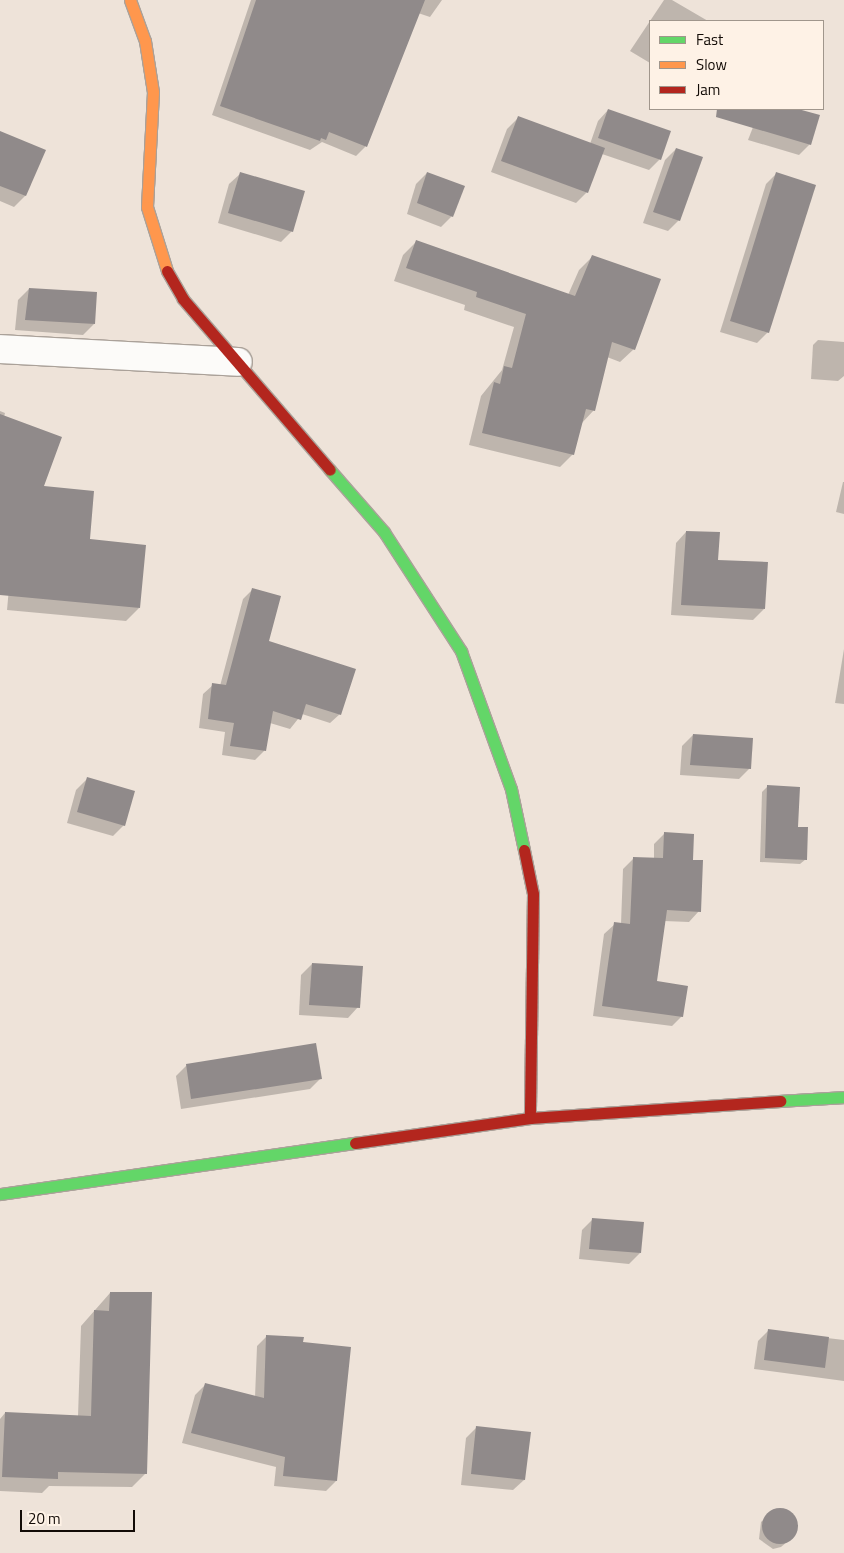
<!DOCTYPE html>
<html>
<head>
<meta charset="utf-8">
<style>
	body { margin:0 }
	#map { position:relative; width:844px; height:1553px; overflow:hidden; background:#eee3d9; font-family:"Titillium Web",sans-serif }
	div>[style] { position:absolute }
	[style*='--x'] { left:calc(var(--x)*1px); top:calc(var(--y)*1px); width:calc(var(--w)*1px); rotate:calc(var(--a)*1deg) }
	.shadow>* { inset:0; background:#0003 }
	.building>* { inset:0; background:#908a8a }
	.round { border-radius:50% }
	.roads { filter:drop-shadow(1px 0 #aaa199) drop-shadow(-1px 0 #aaa199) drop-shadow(0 1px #aaa199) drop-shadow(0 -1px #aaa199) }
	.street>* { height:28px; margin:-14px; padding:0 14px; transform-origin:14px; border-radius:14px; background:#fcfbf9 }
	.fast>* { height:11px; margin:-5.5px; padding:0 5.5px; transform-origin:5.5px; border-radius:5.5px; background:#63d668 }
	.slow>* { height:11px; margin:-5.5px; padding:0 5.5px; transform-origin:5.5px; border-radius:5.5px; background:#ff974d }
	.jam>* { height:11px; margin:-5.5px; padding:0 5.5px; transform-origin:5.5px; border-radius:5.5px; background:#b3261e }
	span { translate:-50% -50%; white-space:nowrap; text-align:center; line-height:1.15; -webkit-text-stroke:5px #fef2e6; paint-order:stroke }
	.legend { position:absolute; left:649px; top:20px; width:175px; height:90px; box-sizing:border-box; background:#fef2e6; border:1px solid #a0968c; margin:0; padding:6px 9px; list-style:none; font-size:15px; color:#120b06 }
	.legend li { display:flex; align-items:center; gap:10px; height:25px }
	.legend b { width:25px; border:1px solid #a0968c }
	.scale { position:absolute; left:20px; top:1510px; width:115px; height:22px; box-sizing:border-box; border:2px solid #120b06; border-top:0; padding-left:6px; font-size:15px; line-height:18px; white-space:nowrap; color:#120b06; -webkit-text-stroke:4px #fef2e6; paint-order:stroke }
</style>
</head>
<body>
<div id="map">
	<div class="shadow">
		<i style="clip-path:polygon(251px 0,442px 0,430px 17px,418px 13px,365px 147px,356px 156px,322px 142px,310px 150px,212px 115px)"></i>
		<i style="clip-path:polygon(664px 0,672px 0,708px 21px,650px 21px,650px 63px,630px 51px)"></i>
		<i style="clip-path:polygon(760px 109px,794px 109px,818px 116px,810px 144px,799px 155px,748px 140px)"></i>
		<i style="clip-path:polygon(608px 110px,660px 159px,649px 170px,602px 154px,587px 192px,576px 203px,491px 172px,507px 129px,518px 118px,590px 144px,598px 121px)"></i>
		<i style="clip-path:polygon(0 132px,44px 151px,25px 196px,14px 207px,0 201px)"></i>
		<i style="clip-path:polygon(676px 149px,679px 220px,668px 231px,643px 223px,665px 160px)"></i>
		<i style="clip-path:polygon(427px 173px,452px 216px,441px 227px,407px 214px,416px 184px)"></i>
		<i style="clip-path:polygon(240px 174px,292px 231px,281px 242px,218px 223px,229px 184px)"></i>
		<i style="clip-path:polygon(776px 174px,768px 332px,757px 343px,720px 332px,766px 184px)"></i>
		<i style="clip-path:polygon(416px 242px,568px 295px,579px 270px,592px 257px,634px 349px,620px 362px,607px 357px,594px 410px,581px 424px,573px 454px,560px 467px,469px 445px,481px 396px,502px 370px,514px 327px,464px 310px,465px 305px,394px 281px,403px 255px)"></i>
		<i style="clip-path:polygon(29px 289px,94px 324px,83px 335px,15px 330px,18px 300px)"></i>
		<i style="clip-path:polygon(818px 340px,844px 342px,844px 376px,838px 381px,811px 379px,813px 345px)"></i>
		<i style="clip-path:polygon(0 411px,5px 413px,4px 417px,43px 488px,139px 608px,126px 621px,7px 610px,13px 543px,0 534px)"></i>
		<i style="clip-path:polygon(843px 482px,844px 482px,844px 514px,836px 512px)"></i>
		<i style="clip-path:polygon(686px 532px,764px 609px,753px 620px,671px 615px,676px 543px)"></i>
		<i style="clip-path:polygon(252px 590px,267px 642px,340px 714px,330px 723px,302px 714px,290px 729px,270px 723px,264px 751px,255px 760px,222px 755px,225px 732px,199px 728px,203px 694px,213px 685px,220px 686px,243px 599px)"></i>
		<i style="clip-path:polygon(844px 649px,844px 704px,835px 703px)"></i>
		<i style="clip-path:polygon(693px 735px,750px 768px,739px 779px,680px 775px,682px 746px)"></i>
		<i style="clip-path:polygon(87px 779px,124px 825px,113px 836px,67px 823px,76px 790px)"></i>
		<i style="clip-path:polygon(768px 786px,796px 828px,806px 859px,800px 864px,760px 862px,762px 792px)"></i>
		<i style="clip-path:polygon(664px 834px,692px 861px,699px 911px,689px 922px,664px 921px,656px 982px,682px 1016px,672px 1026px,593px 1016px,604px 934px,615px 924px,621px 924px,623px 869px,633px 859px,654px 859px,654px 844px)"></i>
		<i style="clip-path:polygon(312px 964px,358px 1007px,348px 1018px,299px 1015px,301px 975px)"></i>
		<i style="clip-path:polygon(187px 1065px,321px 1078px,310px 1089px,181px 1109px,176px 1076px)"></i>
		<i style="clip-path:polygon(593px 1219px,640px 1253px,629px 1264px,579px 1259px,582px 1230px)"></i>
		<i style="clip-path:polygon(110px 1293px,146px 1473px,132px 1487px,49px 1486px,42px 1493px,0 1491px,0 1419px,5px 1413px,78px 1416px,81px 1326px)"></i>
		<i style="clip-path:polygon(768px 1331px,844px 1340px,844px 1381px,754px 1369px,758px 1341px)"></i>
		<i style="clip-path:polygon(267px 1336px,302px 1343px,336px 1481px,326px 1491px,274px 1486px,276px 1467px,182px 1443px,195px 1395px,205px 1385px,255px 1397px,257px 1346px)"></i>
		<i style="clip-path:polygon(477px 1427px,524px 1480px,513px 1490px,461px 1485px,466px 1438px)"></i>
		<i style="clip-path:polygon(782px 1509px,795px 1519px,794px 1536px,781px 1547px,773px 1549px,759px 1539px,761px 1522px,773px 1511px)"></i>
	</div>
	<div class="building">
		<i style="clip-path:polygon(256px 0,425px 0,367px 147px,329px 132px,326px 140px,321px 138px,320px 141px,220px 106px)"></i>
		<i style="clip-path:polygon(608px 109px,671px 131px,661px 160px,598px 138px)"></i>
		<i style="clip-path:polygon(717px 109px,798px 109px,820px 115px,811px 145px,716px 117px)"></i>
		<i style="clip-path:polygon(518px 116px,605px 148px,588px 193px,501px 161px)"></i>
		<i style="clip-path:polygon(0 131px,46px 150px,26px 196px,0 186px)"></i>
		<i style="clip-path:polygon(676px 148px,703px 157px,680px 221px,653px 212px)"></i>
		<i style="clip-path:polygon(240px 172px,305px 191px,293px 232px,228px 213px)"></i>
		<i style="clip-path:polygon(427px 172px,465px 186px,453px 217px,417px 203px)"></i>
		<i style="clip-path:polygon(776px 172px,816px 185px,769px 333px,730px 321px)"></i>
		<i style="clip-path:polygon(416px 240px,575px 296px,592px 255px,661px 279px,635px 350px,612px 342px,595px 411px,586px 409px,574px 455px,482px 433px,494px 382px,500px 384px,504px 366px,512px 368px,526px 314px,476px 297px,477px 292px,406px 268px)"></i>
		<i style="clip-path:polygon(29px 288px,97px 292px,95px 324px,25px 320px)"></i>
		<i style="clip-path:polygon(0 414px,62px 437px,44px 486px,94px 491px,90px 539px,146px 545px,140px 608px,0 595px)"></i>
		<i style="clip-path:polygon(686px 531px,720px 532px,718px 560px,768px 562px,765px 609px,681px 605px)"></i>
		<i style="clip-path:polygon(252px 588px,281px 596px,269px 641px,356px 669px,341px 715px,306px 704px,301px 720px,273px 711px,266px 751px,230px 746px,234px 723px,208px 719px,212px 683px,226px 685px)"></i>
		<i style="clip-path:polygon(693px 734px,753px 738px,751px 769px,690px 765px)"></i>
		<i style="clip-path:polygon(87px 777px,135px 791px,125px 826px,77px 812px)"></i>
		<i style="clip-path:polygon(767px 785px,800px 787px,798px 827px,808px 827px,807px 860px,765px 858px)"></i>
		<i style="clip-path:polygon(664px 832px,694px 834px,693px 860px,703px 860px,701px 912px,667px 910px,657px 981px,688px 986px,683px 1017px,602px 1006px,614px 922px,630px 924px,633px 857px,663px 858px)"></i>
		<i style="clip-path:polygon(312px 963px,363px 966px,360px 1008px,309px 1005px)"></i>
		<i style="clip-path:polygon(316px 1043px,322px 1079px,191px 1099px,186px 1064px)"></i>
		<i style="clip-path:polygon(592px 1218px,644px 1222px,641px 1253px,589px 1249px)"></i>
		<i style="clip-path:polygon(110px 1292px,152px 1292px,147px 1474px,58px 1472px,58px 1479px,2px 1477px,5px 1412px,91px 1416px,94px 1310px,109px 1311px)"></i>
		<i style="clip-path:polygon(768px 1329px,829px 1337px,825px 1368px,764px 1360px)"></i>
		<i style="clip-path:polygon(266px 1335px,304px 1337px,303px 1342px,351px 1347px,337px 1481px,283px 1476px,285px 1457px,191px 1433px,205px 1383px,264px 1398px)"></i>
		<i style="clip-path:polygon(476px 1426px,531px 1432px,525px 1480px,471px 1474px)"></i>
		<i class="round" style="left:762px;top:1508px;width:36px;height:36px"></i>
	</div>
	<div class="roads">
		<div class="street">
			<i style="--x:0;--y:349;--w:238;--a:3.1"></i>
		</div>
		<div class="fast">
			<i style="--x:330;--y:470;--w:82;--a:48.9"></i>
			<i style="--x:384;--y:532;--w:142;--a:57.1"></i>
			<i style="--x:461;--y:651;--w:147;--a:70.1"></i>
			<i style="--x:511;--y:789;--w:62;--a:78"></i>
			<i style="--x:780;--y:1101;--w:64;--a:-3.6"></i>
			<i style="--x:0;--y:1194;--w:359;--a:-8.2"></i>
		</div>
		<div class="slow">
			<i style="--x:130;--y:0;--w:44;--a:69.9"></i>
			<i style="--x:145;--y:41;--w:52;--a:81.1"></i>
			<i style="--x:153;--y:92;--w:115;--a:93"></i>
			<i style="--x:147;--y:207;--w:67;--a:72.6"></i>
		</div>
		<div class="jam">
			<i style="--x:167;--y:271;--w:32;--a:60"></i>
			<i style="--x:183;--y:299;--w:225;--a:49.3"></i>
			<i style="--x:524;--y:850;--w:45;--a:78.4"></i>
			<i style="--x:533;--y:894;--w:224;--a:90.8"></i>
			<i style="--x:355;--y:1143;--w:177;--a:-8.1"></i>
			<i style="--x:530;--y:1118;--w:251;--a:-3.9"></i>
		</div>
	</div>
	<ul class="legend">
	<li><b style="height:6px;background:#63d668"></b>Fast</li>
	<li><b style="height:6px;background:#ff974d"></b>Slow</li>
	<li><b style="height:6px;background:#b3261e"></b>Jam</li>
	</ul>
	<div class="scale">20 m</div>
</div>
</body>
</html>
